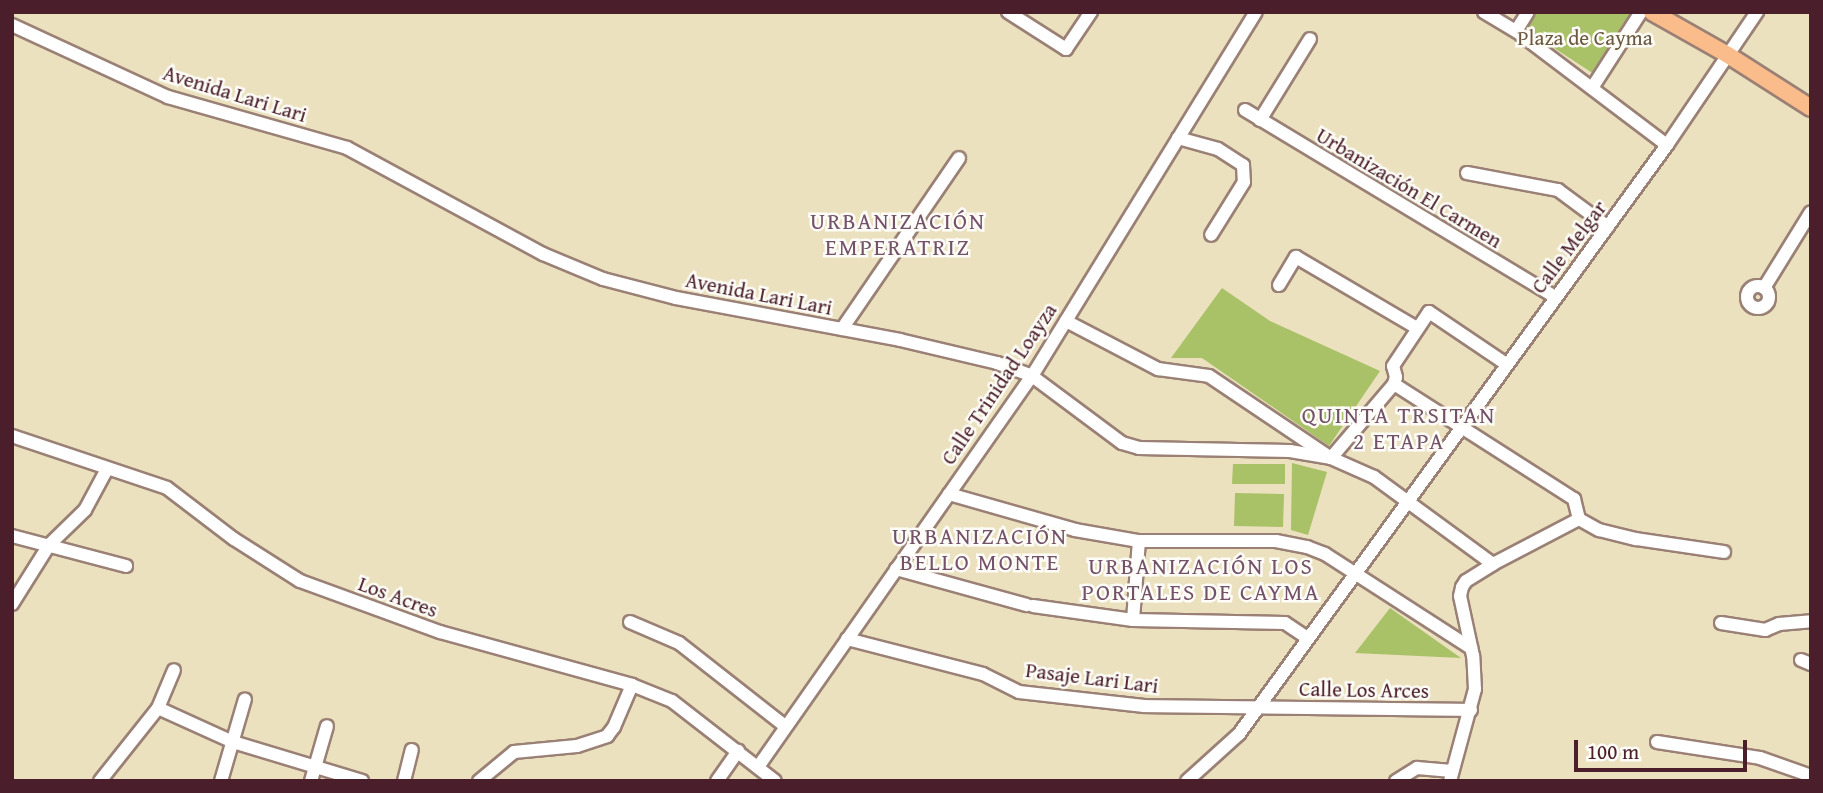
<!DOCTYPE html>
<html>
<head>
<meta charset="utf-8">
<style>
	body { margin:0 }
	#map { position:relative; width:1823px; height:793px; overflow:hidden; background:#ebe1bf; font-family:"Gentium Book Plus",serif }
	div>[style] { position:absolute }
	[style*='--x'] { left:calc(var(--x)*1px); top:calc(var(--y)*1px); width:calc(var(--w)*1px); rotate:calc(var(--a)*1deg) }
	.green>* { inset:0; background:#a9c167 }
	.roads { filter:drop-shadow(2px 0 #9a8075) drop-shadow(-2px 0 #9a8075) drop-shadow(0 2px #9a8075) drop-shadow(0 -2px #9a8075) }
	.minor>* { height:12px; margin:-6px; padding:0 6px; transform-origin:6px; border-radius:6px; background:#fff }
	.minor>.ring { margin:-6px; padding:0; box-sizing:content-box; background:none; border:12px solid #fff; border-radius:50% }
	.major>* { height:16px; margin:-8px; padding:0 8px; transform-origin:8px; border-radius:8px; background:#fabc8b }
	span { translate:-50% -50%; white-space:nowrap; text-align:center; line-height:1.15; -webkit-text-stroke:5px #fdfcf7; paint-order:stroke }
	.park-label { font-size:21px; color:#6b5840 }
	.street-label { font-size:21px; color:#4a1f2b }
	.neighbourhood-label { font-size:23px; color:#735169; letter-spacing:2px }
	.frame { position:absolute; inset:0; border:14px solid #4a1f2b; pointer-events:none }
	.scale { position:absolute; left:1574px; top:740px; width:173px; height:32px; box-sizing:border-box; border:4px solid #4a1f2b; border-top:0; padding-left:9px; font-size:21px; line-height:24px; white-space:nowrap; color:#4a1f2b; -webkit-text-stroke:5px #fdfcf7; paint-order:stroke }
</style>
</head>
<body>
<div id="map">
	<div class="green">
		<i style="clip-path:polygon(1536px 12px,1634px 12px,1594px 74px,1525px 29px)"></i>
		<i style="clip-path:polygon(1222px 288px,1270px 321px,1380px 371px,1329px 446px,1202px 358px,1171px 358px)"></i>
		<i style="clip-path:polygon(1292px 463px,1327px 472px,1308px 535px,1291px 530px)"></i>
		<i style="clip-path:polygon(1233px 464px,1285px 464px,1285px 484px,1232px 484px)"></i>
		<i style="clip-path:polygon(1235px 493px,1284px 494px,1283px 527px,1234px 526px)"></i>
		<i style="clip-path:polygon(1390px 608px,1461px 658px,1355px 653px)"></i>
	</div>
	<div class="roads">
		<div class="minor">
			<i style="--x:1008;--y:12;--w:69;--a:32.5"></i>
			<i style="--x:1066;--y:49;--w:45;--a:-56"></i>
			<i style="--x:1484;--y:12;--w:37;--a:31"></i>
			<i style="--x:1516;--y:31;--w:189;--a:37.1"></i>
			<i style="--x:12;--y:25;--w:172;--a:24.8"></i>
			<i style="--x:168;--y:97;--w:186;--a:15.9"></i>
			<i style="--x:347;--y:148;--w:223;--a:28.4"></i>
			<i style="--x:543;--y:254;--w:65;--a:22.6"></i>
			<i style="--x:603;--y:279;--w:75;--a:14.6"></i>
			<i style="--x:676;--y:298;--w:228;--a:10.6"></i>
			<i style="--x:900;--y:340;--w:100;--a:13.3"></i>
			<i style="--x:997;--y:363;--w:37;--a:20"></i>
			<i style="--x:1032;--y:376;--w:112;--a:36.7"></i>
			<i style="--x:1122;--y:443;--w:18;--a:16"></i>
			<i style="--x:1139;--y:448;--w:151;--a:1.1"></i>
			<i style="--x:1290;--y:451;--w:42;--a:9.7"></i>
			<i style="--x:1331;--y:458;--w:47;--a:23.8"></i>
			<i style="--x:1374;--y:477;--w:147;--a:36.2"></i>
			<i style="--x:1516;--y:31;--w:22;--a:-58"></i>
			<i style="--x:1592;--y:88;--w:90;--a:-57.2"></i>
			<i style="--x:1245;--y:110;--w:362;--a:31.1"></i>
			<i style="--x:1260;--y:120;--w:95;--a:-58.3"></i>
			<i style="--x:1178;--y:138;--w:41;--a:15.4"></i>
			<i style="--x:1218;--y:149;--w:30;--a:33"></i>
			<i style="--x:1243;--y:165;--w:17;--a:87"></i>
			<i style="--x:1244;--y:182;--w:62;--a:121.9"></i>
			<i style="--x:1467;--y:173;--w:93;--a:10.6"></i>
			<i style="--x:1558;--y:190;--w:62;--a:36.5"></i>
			<i style="--x:1279;--y:285;--w:33;--a:-59"></i>
			<i style="--x:1296;--y:257;--w:140;--a:30.4"></i>
			<i class="ring" style="left:1747px;top:286px;width:10px;height:10px"></i>
			<i style="--x:1764;--y:288;--w:89;--a:-58.3"></i>
			<i style="--x:1066;--y:321;--w:104;--a:27.6"></i>
			<i style="--x:1158;--y:369;--w:51;--a:7.8"></i>
			<i style="--x:1209;--y:376;--w:147;--a:33.9"></i>
			<i style="--x:1331;--y:458;--w:97;--a:-49.6"></i>
			<i style="--x:1394;--y:384;--w:7;--a:-74"></i>
			<i style="--x:1396;--y:377;--w:11;--a:-105"></i>
			<i style="--x:1393;--y:366;--w:65;--a:-56.3"></i>
			<i style="--x:1429;--y:312;--w:93;--a:34"></i>
			<i style="--x:842;--y:329;--w:207;--a:-55.6"></i>
			<i style="--x:1394;--y:384;--w:214;--a:32.6"></i>
			<i style="--x:1574;--y:499;--w:21;--a:76"></i>
			<i style="--x:12;--y:436;--w:163;--a:18.5"></i>
			<i style="--x:167;--y:488;--w:84;--a:37.3"></i>
			<i style="--x:234;--y:539;--w:78;--a:32.5"></i>
			<i style="--x:300;--y:581;--w:149;--a:20"></i>
			<i style="--x:440;--y:632;--w:199;--a:15.4"></i>
			<i style="--x:632;--y:685;--w:43;--a:21.8"></i>
			<i style="--x:672;--y:701;--w:130;--a:37.8"></i>
			<i style="--x:949;--y:494;--w:131;--a:15.9"></i>
			<i style="--x:1075;--y:530;--w:65;--a:9.8"></i>
			<i style="--x:1139;--y:541;--w:137;--a:0"></i>
			<i style="--x:1276;--y:541;--w:32;--a:11"></i>
			<i style="--x:1307;--y:547;--w:19;--a:21"></i>
			<i style="--x:1325;--y:554;--w:174;--a:32.8"></i>
			<i style="--x:1579;--y:519;--w:23;--a:29"></i>
			<i style="--x:1599;--y:530;--w:38;--a:14"></i>
			<i style="--x:1636;--y:539;--w:89;--a:8.4"></i>
			<i style="--x:12;--y:536;--w:118;--a:14.7"></i>
			<i style="--x:896;--y:569;--w:136;--a:15.4"></i>
			<i style="--x:12;--y:604;--w:70;--a:-57.9"></i>
			<i style="--x:49;--y:545;--w:50;--a:-44.2"></i>
			<i style="--x:85;--y:510;--w:47;--a:-61.8"></i>
			<i style="--x:1033;--y:606;--w:101;--a:8"></i>
			<i style="--x:1133;--y:620;--w:152;--a:1.1"></i>
			<i style="--x:1285;--y:623;--w:27;--a:34"></i>
			<i style="--x:1133;--y:620;--w:79;--a:-85.7"></i>
			<i style="--x:630;--y:622;--w:53;--a:23.2"></i>
			<i style="--x:679;--y:643;--w:135;--a:38.1"></i>
			<i style="--x:1721;--y:623;--w:45;--a:9"></i>
			<i style="--x:1765;--y:630;--w:15;--a:-23"></i>
			<i style="--x:1779;--y:624;--w:32;--a:-5"></i>
			<i style="--x:847;--y:639;--w:140;--a:14.4"></i>
			<i style="--x:983;--y:674;--w:40;--a:26.6"></i>
			<i style="--x:1019;--y:692;--w:126;--a:6.4"></i>
			<i style="--x:1144;--y:706;--w:327;--a:0.7"></i>
			<i style="--x:1801;--y:660;--w:11;--a:22"></i>
			<i style="--x:158;--y:708;--w:41;--a:-67.2"></i>
			<i style="--x:1657;--y:742;--w:104;--a:8.8"></i>
			<i style="--x:1760;--y:758;--w:54;--a:19.4"></i>
			<i style="--x:758;--y:767;--w:477;--a:-55"></i>
			<i style="--x:1032;--y:376;--w:427;--a:-58.4"></i>
			<i style="--x:100;--y:781;--w:93;--a:-51.5"></i>
			<i style="--x:158;--y:708;--w:82;--a:24.4"></i>
			<i style="--x:233;--y:742;--w:135;--a:16.8"></i>
			<i style="--x:221;--y:781;--w:85;--a:-73.7"></i>
			<i style="--x:311;--y:781;--w:57;--a:-73.8"></i>
			<i style="--x:404;--y:781;--w:32;--a:-76"></i>
			<i style="--x:479;--y:781;--w:45;--a:-39.6"></i>
			<i style="--x:514;--y:752;--w:63;--a:-5.4"></i>
			<i style="--x:577;--y:746;--w:32;--a:-18"></i>
			<i style="--x:607;--y:736;--w:11;--a:-52"></i>
			<i style="--x:614;--y:727;--w:46;--a:-66.8"></i>
			<i style="--x:717;--y:781;--w:37;--a:-55"></i>
			<i style="--x:1187;--y:781;--w:70;--a:-42.1"></i>
			<i style="--x:1239;--y:734;--w:728;--a:-54"></i>
			<i style="--x:1667;--y:145;--w:161;--a:-55.9"></i>
			<i style="--x:1396;--y:781;--w:25;--a:-32"></i>
			<i style="--x:1417;--y:768;--w:35;--a:5"></i>
			<i style="--x:1450;--y:781;--w:95;--a:-74.8"></i>
			<i style="--x:1475;--y:689;--w:33;--a:-93"></i>
			<i style="--x:1473;--y:656;--w:61;--a:-102.2"></i>
			<i style="--x:1460;--y:596;--w:9;--a:-77"></i>
			<i style="--x:1462;--y:587;--w:7;--a:-56"></i>
			<i style="--x:1466;--y:581;--w:32;--a:-32"></i>
			<i style="--x:1493;--y:564;--w:97;--a:-27.6"></i>
		</div>
		<div class="major">
			<i style="--x:1652;--y:12;--w:87;--a:29.5"></i>
			<i style="--x:1728;--y:55;--w:98;--a:32.6"></i>
		</div>
	</div>
	<div class="park-label">
		<span style="left:1585px;top:38px">Plaza de Cayma</span>
	</div>
	<div class="street-label">
		<span style="left:235px;top:94px;rotate:17deg">Avenida Lari Lari</span>
		<span style="left:1409px;top:188px;rotate:31deg">Urbanización El Carmen</span>
		<span style="left:1569px;top:247px;rotate:-53deg">Calle Melgar</span>
		<span style="left:759px;top:294px;rotate:11deg">Avenida Lari Lari</span>
		<span style="left:999px;top:384px;rotate:-56deg">Calle Trinidad Loayza</span>
		<span style="left:398px;top:597px;rotate:20deg">Los Acres</span>
		<span style="left:1092px;top:678px;rotate:7deg">Pasaje Lari Lari</span>
		<span style="left:1364px;top:690px;rotate:1deg">Calle Los Arces</span>
	</div>
	<div class="neighbourhood-label">
		<span style="left:898px;top:234px">URBANIZACIÓN<br>EMPERATRIZ</span>
		<span style="left:1399px;top:428px">QUINTA TRSITAN<br>2 ETAPA</span>
		<span style="left:980px;top:549px">URBANIZACIÓN<br>BELLO MONTE</span>
		<span style="left:1201px;top:579px">URBANIZACIÓN LOS<br>PORTALES DE CAYMA</span>
	</div>
	<div class="frame"></div>
	<div class="scale">100 m</div>
</div>
</body>
</html>
